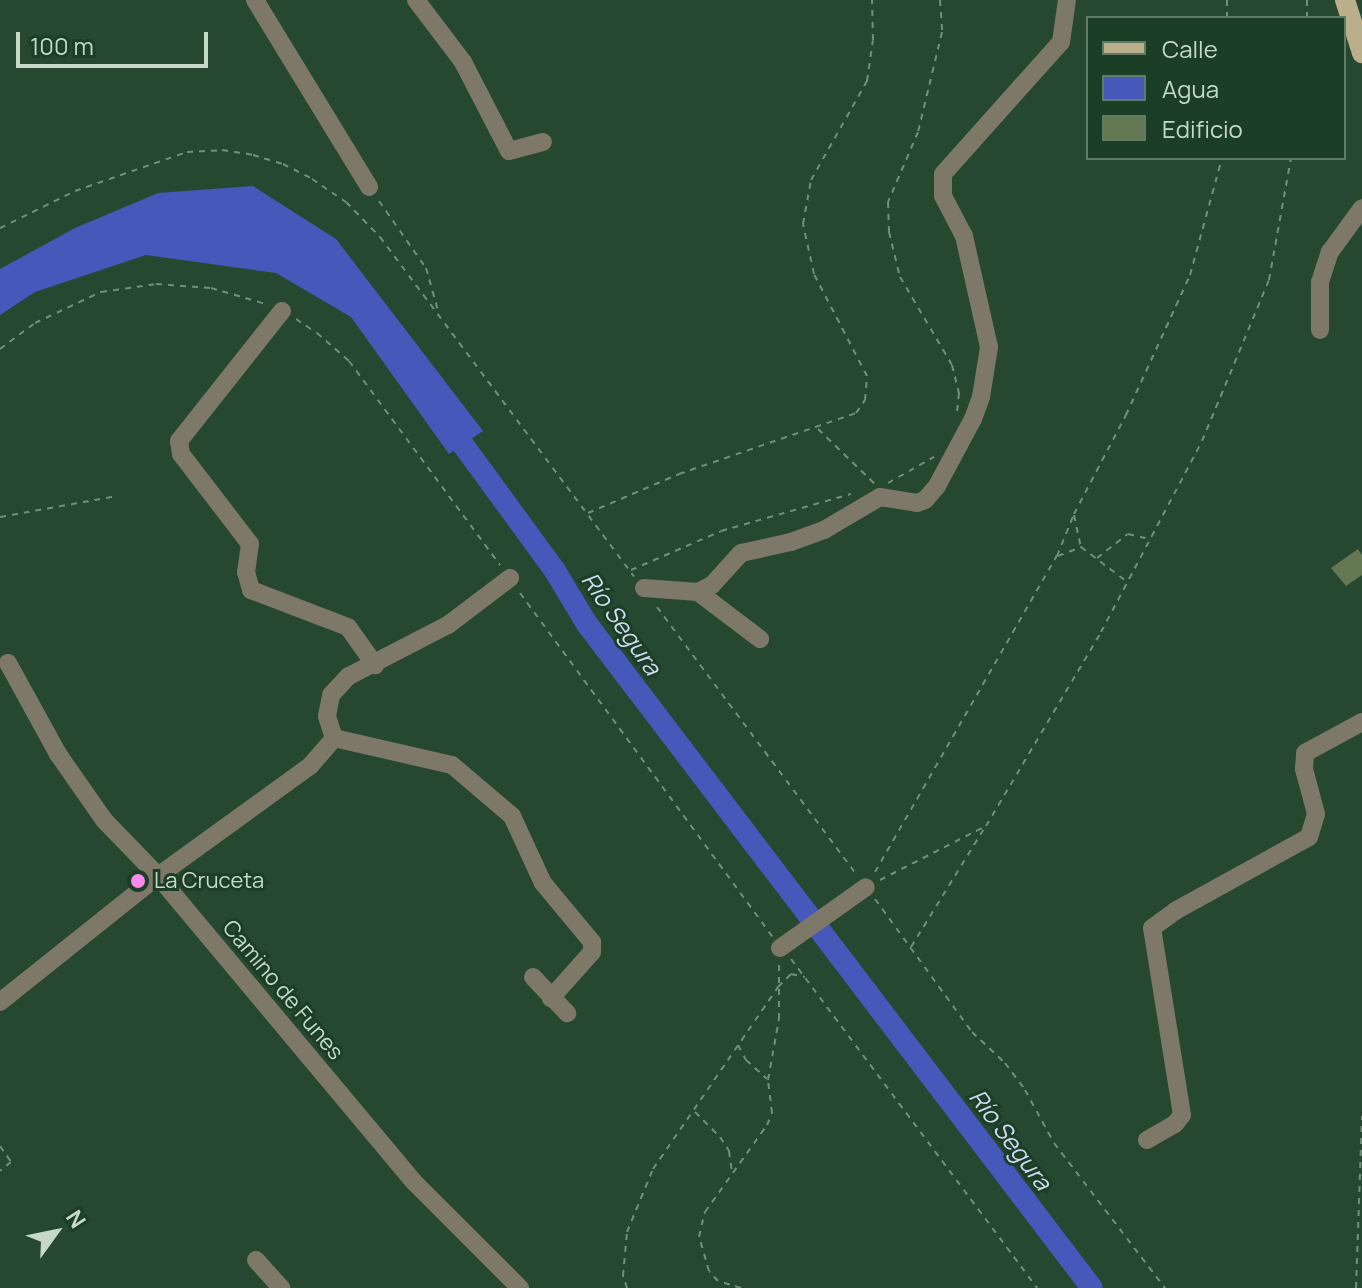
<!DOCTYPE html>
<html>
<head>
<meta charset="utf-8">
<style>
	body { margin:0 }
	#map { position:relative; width:1362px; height:1288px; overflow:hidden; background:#264830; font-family:Manrope,sans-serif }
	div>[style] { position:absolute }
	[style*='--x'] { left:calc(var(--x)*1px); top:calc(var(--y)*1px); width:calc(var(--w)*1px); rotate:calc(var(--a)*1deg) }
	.water>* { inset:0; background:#4658ba }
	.river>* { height:22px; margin:-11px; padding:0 11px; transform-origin:11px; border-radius:11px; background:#4658ba }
	.building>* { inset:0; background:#647854 }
	.path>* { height:2px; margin-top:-1px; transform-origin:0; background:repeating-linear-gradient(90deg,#738e7a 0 6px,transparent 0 12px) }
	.minor>* { height:18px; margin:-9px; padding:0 9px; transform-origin:9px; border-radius:9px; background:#7d7867 }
	.major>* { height:20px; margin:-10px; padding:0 10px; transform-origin:10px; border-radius:10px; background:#baae8b }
	.dots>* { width:22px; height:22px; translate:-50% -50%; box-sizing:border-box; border:4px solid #1c3e26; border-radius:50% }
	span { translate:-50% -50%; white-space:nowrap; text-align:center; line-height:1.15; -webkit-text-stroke:6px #1c3e26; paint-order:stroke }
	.poi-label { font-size:22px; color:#c5d8c9 }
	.left { translate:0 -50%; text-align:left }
	.street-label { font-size:22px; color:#c5d8c9 }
	.water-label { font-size:24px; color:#d0d8f2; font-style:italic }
	.legend { position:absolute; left:1086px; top:16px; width:260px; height:144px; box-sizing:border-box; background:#1c3e26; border:2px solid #607c67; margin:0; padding:10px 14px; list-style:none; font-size:24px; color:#c5d8c9 }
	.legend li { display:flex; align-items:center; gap:16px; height:40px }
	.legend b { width:40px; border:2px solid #607c67 }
	.north { position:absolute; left:16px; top:1192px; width:80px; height:80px; -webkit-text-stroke:6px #1c3e26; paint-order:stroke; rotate:57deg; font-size:22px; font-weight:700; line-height:32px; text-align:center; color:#c5d8c9 }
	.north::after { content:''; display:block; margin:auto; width:28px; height:36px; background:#c5d8c9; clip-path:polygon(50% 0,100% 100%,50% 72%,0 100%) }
	.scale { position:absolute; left:16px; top:32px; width:192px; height:36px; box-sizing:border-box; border:4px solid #c5d8c9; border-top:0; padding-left:10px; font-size:24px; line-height:28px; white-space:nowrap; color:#c5d8c9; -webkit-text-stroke:6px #1c3e26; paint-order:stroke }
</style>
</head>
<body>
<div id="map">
	<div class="water">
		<i style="clip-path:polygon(253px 186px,336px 239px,483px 431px,449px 454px,351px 317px,276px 273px,146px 255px,35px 292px,0 315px,0 269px,75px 228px,158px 193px)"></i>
	</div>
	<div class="river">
		<i style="--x:445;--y:420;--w:187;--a:53.9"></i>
		<i style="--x:555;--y:571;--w:62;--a:58.9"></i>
		<i style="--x:587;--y:624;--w:834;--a:52.75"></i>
	</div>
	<div class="building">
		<i style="clip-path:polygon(1358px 549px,1362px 555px,1362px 575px,1346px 586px,1331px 568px)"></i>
	</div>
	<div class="path">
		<i style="--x:940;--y:0;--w:32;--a:86"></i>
		<i style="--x:942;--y:32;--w:103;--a:103.5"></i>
		<i style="--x:918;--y:132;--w:76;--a:113.2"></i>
		<i style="--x:888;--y:202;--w:30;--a:88"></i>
		<i style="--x:889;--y:232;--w:46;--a:76.3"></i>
		<i style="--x:900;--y:277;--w:102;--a:59.4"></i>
		<i style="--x:952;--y:365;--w:29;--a:76"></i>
		<i style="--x:959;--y:393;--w:20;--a:96"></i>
		<i style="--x:1307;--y:0;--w:18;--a:90"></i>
		<i style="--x:1227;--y:18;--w:18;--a:-90"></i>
		<i style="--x:379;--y:201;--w:82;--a:55"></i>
		<i style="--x:426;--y:268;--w:48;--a:74.2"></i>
		<i style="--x:0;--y:228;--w:84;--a:-26.3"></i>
		<i style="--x:75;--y:191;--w:119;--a:-19.2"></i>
		<i style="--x:187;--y:152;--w:35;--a:-3"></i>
		<i style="--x:222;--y:150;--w:31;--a:9"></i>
		<i style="--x:253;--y:155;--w:31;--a:17"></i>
		<i style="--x:283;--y:164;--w:33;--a:27"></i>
		<i style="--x:312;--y:179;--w:41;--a:34.1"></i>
		<i style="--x:346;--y:202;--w:49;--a:45.8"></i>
		<i style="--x:380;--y:237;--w:424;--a:53.2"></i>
		<i style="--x:296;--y:319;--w:25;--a:34"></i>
		<i style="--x:317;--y:333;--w:43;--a:41.2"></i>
		<i style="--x:349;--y:361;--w:254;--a:53.5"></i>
		<i style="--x:0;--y:349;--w:44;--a:-36.6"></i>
		<i style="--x:35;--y:323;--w:73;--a:-25.2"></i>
		<i style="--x:101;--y:292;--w:56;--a:-8.3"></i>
		<i style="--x:156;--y:284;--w:55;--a:4.2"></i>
		<i style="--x:211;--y:288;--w:60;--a:16.3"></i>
		<i style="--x:818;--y:429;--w:78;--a:44"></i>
		<i style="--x:888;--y:483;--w:53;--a:-29.5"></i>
		<i style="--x:588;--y:513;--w:99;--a:-23.2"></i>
		<i style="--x:679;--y:474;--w:187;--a:-19"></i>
		<i style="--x:856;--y:413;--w:16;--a:-55"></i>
		<i style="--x:865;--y:400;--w:24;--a:-85"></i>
		<i style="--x:867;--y:376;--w:115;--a:-117.5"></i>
		<i style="--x:814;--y:274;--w:51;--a:-102.4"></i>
		<i style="--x:803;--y:224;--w:45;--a:-79.7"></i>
		<i style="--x:811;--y:180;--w:114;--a:-60.5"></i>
		<i style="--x:867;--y:81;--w:41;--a:-81.7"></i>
		<i style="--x:873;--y:40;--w:40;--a:-91.4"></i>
		<i style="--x:1074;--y:515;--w:33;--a:78"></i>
		<i style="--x:1081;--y:547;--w:56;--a:37.1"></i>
		<i style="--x:0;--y:517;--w:119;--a:-10.2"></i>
		<i style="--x:1058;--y:556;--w:25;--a:-21"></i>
		<i style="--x:1097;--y:558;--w:39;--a:-38"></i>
		<i style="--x:1128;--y:534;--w:22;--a:13"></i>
		<i style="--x:631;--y:570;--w:98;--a:-23.4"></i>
		<i style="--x:721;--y:531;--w:135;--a:-15.9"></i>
		<i style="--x:520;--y:593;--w:426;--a:53.7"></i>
		<i style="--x:657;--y:607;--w:333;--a:53.3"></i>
		<i style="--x:875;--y:872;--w:365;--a:-60.1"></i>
		<i style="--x:1057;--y:556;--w:45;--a:-68"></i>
		<i style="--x:1074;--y:514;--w:112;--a:-62.3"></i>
		<i style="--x:1126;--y:415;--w:154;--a:-65.4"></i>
		<i style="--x:1190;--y:275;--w:121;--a:-74.7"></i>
		<i style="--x:880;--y:880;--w:119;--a:-27"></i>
		<i style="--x:986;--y:826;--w:226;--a:-59.3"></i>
		<i style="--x:1101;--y:632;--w:216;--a:-62.1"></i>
		<i style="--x:1202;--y:441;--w:174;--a:-67.4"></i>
		<i style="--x:1269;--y:280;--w:124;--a:-79.8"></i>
		<i style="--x:875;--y:899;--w:165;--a:53.9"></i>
		<i style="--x:972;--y:1032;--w:45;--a:43.2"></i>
		<i style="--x:1005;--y:1063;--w:34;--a:53"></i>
		<i style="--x:1025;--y:1090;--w:60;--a:61.3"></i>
		<i style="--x:1054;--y:1143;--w:183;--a:52.6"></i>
		<i style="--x:911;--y:947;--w:141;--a:-58.3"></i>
		<i style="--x:791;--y:959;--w:411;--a:53.2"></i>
		<i style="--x:738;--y:1045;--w:17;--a:62"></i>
		<i style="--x:746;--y:1060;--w:28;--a:42"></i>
		<i style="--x:695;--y:1112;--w:35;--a:45"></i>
		<i style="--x:720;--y:1137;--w:17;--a:57"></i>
		<i style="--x:729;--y:1151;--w:21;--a:82"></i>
		<i style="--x:0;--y:1146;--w:19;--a:55"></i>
		<i style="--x:11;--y:1162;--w:14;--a:141"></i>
		<i style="--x:627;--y:1288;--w:13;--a:-108"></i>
		<i style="--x:623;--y:1276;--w:44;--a:-84.8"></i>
		<i style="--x:627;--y:1232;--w:68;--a:-67.6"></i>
		<i style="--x:653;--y:1169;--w:221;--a:-55.5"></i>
		<i style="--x:778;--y:987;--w:18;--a:-45"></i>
		<i style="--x:791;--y:974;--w:14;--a:12"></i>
		<i style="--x:741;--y:1288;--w:24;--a:-163"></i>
		<i style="--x:718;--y:1281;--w:13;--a:-132"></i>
		<i style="--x:709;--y:1271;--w:35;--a:-106"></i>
		<i style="--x:699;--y:1237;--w:26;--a:-77"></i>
		<i style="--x:705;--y:1212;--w:107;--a:-54.5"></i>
		<i style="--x:767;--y:1125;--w:13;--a:-67"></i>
		<i style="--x:772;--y:1113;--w:33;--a:-97"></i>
		<i style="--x:768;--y:1080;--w:62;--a:-79.8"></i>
		<i style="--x:779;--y:1019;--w:57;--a:-90"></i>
		<i style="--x:1356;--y:1288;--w:172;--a:-88"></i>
	</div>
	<div class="minor">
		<i style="--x:255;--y:0;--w:219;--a:58.6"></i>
		<i style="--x:416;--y:0;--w:78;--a:52.8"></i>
		<i style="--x:463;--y:62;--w:100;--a:62.7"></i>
		<i style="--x:509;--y:151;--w:35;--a:-15"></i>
		<i style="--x:282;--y:311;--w:166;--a:128.4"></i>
		<i style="--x:179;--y:441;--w:13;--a:81"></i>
		<i style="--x:181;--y:454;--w:113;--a:52.5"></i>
		<i style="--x:250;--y:544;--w:28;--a:98"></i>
		<i style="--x:246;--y:572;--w:19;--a:74"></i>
		<i style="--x:251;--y:590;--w:104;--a:20.9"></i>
		<i style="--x:348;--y:627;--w:47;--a:54.6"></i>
		<i style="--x:1320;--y:330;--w:48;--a:-90"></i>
		<i style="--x:1320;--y:282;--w:32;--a:-72"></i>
		<i style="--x:1330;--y:252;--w:54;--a:-54"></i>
		<i style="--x:644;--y:588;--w:54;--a:4.2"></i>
		<i style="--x:698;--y:592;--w:78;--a:37.2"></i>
		<i style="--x:698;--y:592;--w:16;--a:-27"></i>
		<i style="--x:712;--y:585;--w:43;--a:-47.8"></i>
		<i style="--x:741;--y:553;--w:51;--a:-12.4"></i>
		<i style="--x:791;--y:542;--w:35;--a:-20"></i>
		<i style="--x:824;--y:530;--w:65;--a:-30.5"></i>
		<i style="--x:880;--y:497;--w:37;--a:9"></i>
		<i style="--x:917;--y:503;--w:9;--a:-21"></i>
		<i style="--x:925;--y:500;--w:18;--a:-49"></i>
		<i style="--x:937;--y:486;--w:76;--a:-61.8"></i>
		<i style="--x:973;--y:419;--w:23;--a:-70"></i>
		<i style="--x:981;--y:397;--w:51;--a:-80.9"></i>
		<i style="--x:989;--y:347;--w:114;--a:-102.7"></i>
		<i style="--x:964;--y:236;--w:45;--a:-117.7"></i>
		<i style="--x:943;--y:196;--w:22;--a:-90"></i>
		<i style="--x:943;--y:174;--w:177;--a:-48.2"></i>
		<i style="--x:1061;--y:42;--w:42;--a:-81.9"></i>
		<i style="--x:8;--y:663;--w:104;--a:61.2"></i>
		<i style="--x:58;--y:754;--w:80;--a:55.1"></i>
		<i style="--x:104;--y:820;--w:78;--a:46"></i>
		<i style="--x:158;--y:876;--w:399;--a:50.1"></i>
		<i style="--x:414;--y:1182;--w:150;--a:45"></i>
		<i style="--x:334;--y:738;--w:121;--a:12.9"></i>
		<i style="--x:452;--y:765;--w:79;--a:40.4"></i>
		<i style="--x:512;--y:816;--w:74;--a:65.2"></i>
		<i style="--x:543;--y:883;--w:77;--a:50.3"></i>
		<i style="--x:592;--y:942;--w:10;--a:90"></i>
		<i style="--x:592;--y:952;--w:62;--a:131.7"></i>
		<i style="--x:780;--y:948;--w:105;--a:-35.3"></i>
		<i style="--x:533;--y:977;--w:50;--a:46.6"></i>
		<i style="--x:0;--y:1002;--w:202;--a:-38.6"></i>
		<i style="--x:158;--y:876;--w:188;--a:-35.9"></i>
		<i style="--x:310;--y:766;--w:37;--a:-49"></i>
		<i style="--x:334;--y:738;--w:23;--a:-108"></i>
		<i style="--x:327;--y:716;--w:21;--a:-79"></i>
		<i style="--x:331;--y:695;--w:26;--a:-47"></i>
		<i style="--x:349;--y:676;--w:111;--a:-27.3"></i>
		<i style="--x:448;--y:625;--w:78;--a:-37.2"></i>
		<i style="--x:1147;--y:1140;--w:32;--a:-30"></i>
		<i style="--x:1175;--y:1124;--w:11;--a:-52"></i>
		<i style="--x:1182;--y:1115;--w:189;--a:-99.1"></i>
		<i style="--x:1152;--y:928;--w:29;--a:-36"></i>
		<i style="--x:1175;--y:911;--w:153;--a:-28.9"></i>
		<i style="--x:1309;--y:837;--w:24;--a:-73"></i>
		<i style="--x:1316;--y:814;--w:47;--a:-104.9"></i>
		<i style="--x:1304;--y:769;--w:16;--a:-86"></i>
		<i style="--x:1305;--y:753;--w:65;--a:-28.5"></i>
		<i style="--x:256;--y:1260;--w:38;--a:48"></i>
	</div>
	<div class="major">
		<i style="--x:1345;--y:0;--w:56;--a:72.2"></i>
	</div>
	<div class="dots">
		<i style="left:138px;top:881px;background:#f888eb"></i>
	</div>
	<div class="poi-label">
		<span class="left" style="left:154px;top:881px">La Cruceta</span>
	</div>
	<div class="street-label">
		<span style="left:283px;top:990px;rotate:50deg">Camino de Funes</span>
	</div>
	<div class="water-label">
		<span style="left:622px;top:623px;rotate:55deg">Río Segura</span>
		<span style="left:1011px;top:1139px;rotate:53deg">Río Segura</span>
	</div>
	<ul class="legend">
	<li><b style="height:10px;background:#baae8b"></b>Calle</li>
	<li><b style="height:22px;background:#4658ba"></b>Agua</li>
	<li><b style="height:22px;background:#647854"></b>Edificio</li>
	</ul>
	<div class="north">N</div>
	<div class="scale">100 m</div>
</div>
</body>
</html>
